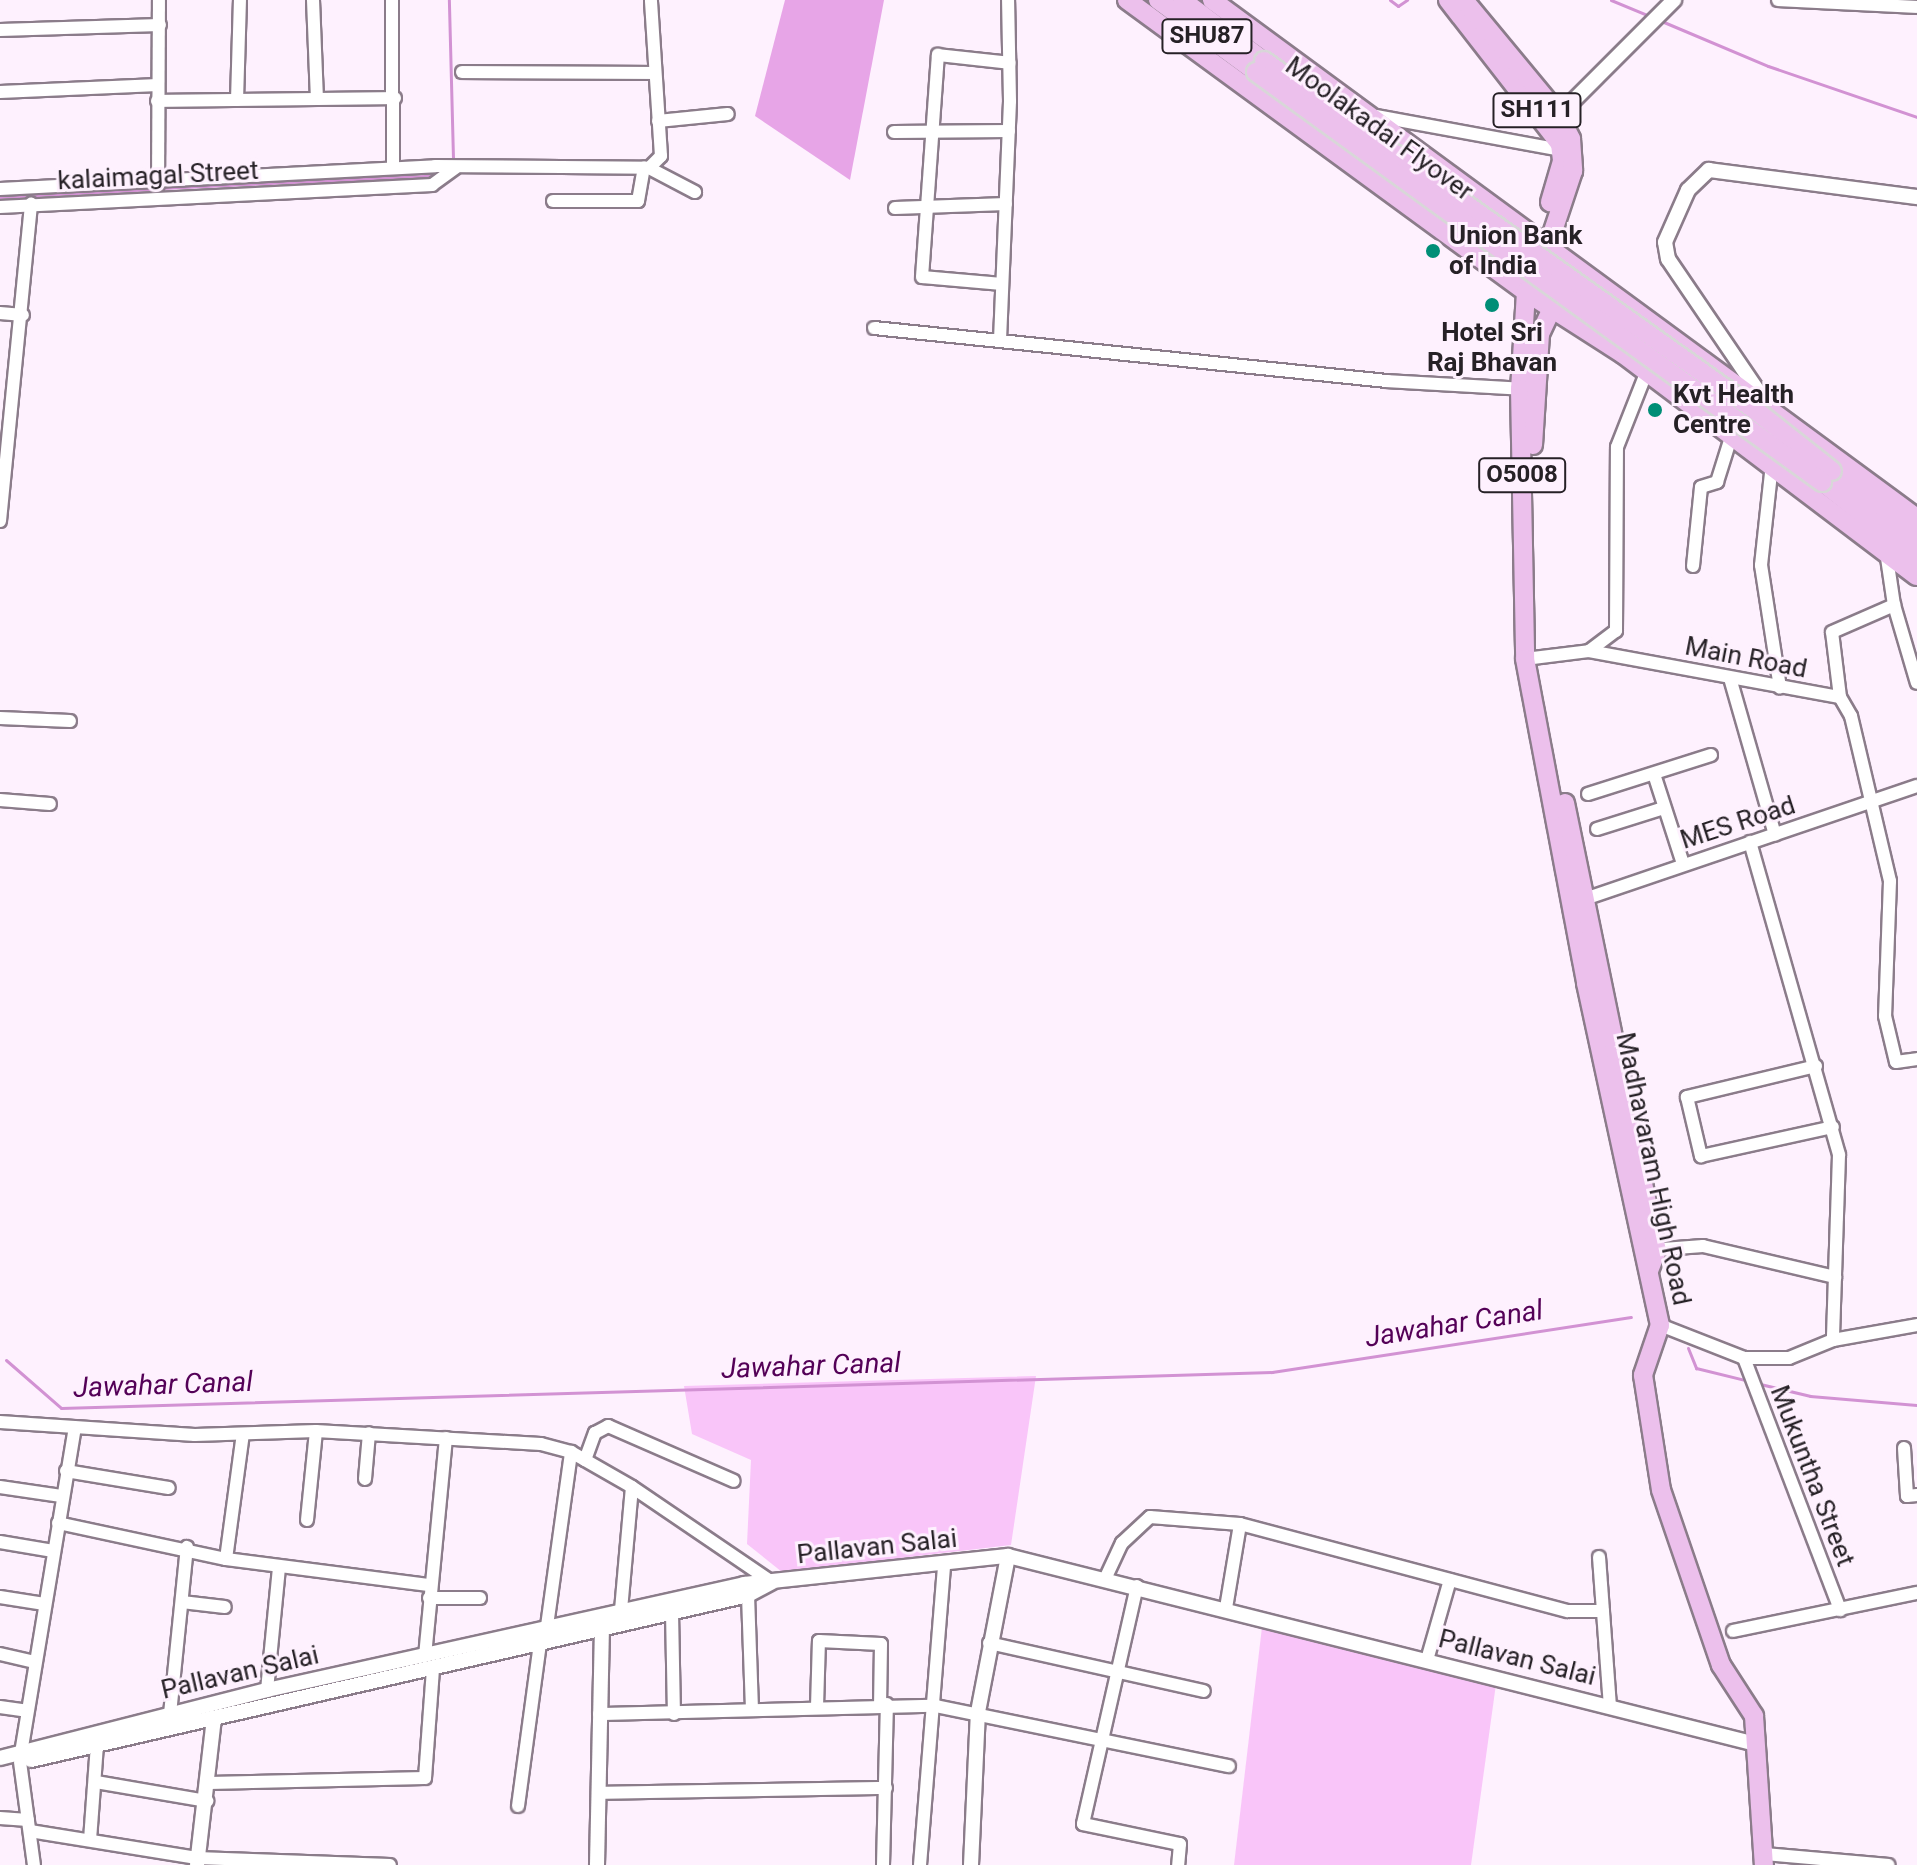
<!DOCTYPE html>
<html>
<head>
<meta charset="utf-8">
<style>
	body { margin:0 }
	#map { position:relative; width:1917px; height:1865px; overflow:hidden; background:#fef1fe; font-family:Roboto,sans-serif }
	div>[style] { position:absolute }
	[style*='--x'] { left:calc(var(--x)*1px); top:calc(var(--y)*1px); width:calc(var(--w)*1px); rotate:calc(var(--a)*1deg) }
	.green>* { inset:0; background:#f9c5f9 }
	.forest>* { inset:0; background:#e7a5e7 }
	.stream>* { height:3px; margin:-1.5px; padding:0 1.5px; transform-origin:1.5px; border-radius:1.5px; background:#d292d3 }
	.roads { filter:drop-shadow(2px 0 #8b7c8a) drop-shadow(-2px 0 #8b7c8a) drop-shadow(0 2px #8b7c8a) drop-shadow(0 -2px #8b7c8a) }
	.minor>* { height:12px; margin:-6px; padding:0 6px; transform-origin:6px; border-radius:6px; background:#fff }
	.tertiary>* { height:14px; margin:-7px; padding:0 7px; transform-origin:7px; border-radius:7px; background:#fff }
	.primary>* { height:18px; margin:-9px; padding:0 9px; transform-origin:9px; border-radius:9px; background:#ecc0ec }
	.bridges { filter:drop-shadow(2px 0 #d8d7d8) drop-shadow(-2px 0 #d8d7d8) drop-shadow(0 2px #d8d7d8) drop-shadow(0 -2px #d8d7d8) }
	.primary-bridge>* { height:18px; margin:-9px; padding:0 9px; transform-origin:9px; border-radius:9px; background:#ecc0ec }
	.dots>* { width:22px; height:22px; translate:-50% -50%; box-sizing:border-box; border:4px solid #fef1fe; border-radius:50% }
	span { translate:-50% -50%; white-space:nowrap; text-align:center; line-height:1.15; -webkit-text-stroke:6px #fef1fe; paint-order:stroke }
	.shield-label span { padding:2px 6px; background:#fef1fe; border:2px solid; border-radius:6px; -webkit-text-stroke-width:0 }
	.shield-label { font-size:24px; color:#262126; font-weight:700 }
	.street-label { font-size:26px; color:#262126 }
	.poi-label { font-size:26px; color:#262126; font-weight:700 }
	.left { translate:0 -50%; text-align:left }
	.water-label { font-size:28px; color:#540157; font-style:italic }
</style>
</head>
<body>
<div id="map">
	<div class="green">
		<i style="clip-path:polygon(1036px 1376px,1011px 1545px,782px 1572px,747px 1544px,751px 1460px,692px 1434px,684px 1386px)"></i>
		<i style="clip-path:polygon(1262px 1627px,1496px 1684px,1471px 1865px,1234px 1865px)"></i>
	</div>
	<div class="forest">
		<i style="clip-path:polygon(785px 0,884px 0,850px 180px,755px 116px)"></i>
	</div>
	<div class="stream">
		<i style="--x:1390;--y:0;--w:10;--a:37"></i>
		<i style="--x:1398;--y:6;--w:11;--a:-34"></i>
		<i style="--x:1611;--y:0;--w:44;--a:22.5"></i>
		<i style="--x:1659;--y:20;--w:118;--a:22.9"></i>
		<i style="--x:1768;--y:66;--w:157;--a:18.9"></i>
		<i style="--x:449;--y:162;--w:6;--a:-45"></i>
		<i style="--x:453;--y:158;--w:158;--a:-91.5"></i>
		<i style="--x:162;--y:188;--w:268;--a:-2.6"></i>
		<i style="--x:430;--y:176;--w:8;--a:-40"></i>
		<i style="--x:0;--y:197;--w:154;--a:-3"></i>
		<i style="--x:1688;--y:1348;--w:22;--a:68"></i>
		<i style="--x:1696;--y:1368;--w:55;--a:13.8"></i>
		<i style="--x:6;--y:1360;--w:73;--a:41.1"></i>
		<i style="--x:61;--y:1408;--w:1212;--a:-1.7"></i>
		<i style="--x:1272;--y:1372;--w:363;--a:-8.7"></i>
		<i style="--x:1756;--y:1383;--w:56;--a:13.5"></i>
		<i style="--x:1810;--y:1396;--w:107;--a:4.8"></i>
	</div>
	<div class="roads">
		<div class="minor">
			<i style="--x:313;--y:0;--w:99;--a:87.7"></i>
			<i style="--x:392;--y:0;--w:168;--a:89.7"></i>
			<i style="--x:1778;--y:0;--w:139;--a:2.9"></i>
			<i style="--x:0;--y:30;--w:160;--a:-1.8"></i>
			<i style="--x:462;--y:72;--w:191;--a:0.3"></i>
			<i style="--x:0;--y:92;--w:158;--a:-2.5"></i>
			<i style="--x:237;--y:100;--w:100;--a:-88.3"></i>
			<i style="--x:157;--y:101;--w:238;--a:-0.7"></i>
			<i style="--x:1376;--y:116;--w:189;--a:10.4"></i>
			<i style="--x:658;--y:121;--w:70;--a:-5.7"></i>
			<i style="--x:894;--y:132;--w:115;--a:-0.5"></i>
			<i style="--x:649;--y:168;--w:17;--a:-45"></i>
			<i style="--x:661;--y:156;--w:156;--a:-93.7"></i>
			<i style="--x:158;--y:185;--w:185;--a:-89.7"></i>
			<i style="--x:0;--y:189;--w:436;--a:-3"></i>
			<i style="--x:435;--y:166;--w:214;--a:0.5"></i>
			<i style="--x:649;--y:168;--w:52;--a:27.6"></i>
			<i style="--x:553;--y:201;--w:85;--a:0"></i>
			<i style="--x:638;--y:201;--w:34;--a:-80"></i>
			<i style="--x:0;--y:207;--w:433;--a:-2.9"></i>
			<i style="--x:432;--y:185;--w:29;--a:-36"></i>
			<i style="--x:895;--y:208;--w:111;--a:-2.1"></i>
			<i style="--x:1002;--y:284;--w:80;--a:-175"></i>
			<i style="--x:922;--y:277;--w:223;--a:-85.9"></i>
			<i style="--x:938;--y:55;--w:72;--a:6.3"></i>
			<i style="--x:0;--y:313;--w:23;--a:5"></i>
			<i style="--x:874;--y:328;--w:516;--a:5.9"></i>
			<i style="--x:1387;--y:381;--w:137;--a:3.3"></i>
			<i style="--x:1000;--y:340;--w:239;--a:-87.6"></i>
			<i style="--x:1010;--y:101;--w:101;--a:-91.1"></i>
			<i style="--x:1772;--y:464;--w:102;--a:96.2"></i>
			<i style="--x:1761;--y:565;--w:124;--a:81.2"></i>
			<i style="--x:0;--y:521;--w:319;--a:-84.4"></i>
			<i style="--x:1886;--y:551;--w:55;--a:81.6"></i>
			<i style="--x:1894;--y:605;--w:81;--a:73.6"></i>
			<i style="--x:1693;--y:566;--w:79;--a:-84.2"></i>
			<i style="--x:1701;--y:487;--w:17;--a:-17"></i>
			<i style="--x:1717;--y:482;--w:50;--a:-72.6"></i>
			<i style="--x:1589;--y:651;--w:34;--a:-37"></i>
			<i style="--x:1616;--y:631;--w:184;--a:-89.7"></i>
			<i style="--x:1617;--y:447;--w:82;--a:-68.5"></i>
			<i style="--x:1525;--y:659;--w:64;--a:-7.1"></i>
			<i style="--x:1589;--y:651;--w:255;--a:10.4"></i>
			<i style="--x:1840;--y:697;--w:22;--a:60"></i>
			<i style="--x:1851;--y:716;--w:170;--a:76.7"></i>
			<i style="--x:1890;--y:881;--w:135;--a:92.1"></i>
			<i style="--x:1885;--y:1016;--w:47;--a:76.6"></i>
			<i style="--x:1896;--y:1062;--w:21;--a:-8"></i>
			<i style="--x:1730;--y:678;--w:163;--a:74"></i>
			<i style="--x:1840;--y:697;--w:65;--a:-97"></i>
			<i style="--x:1832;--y:632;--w:68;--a:-23.5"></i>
			<i style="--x:0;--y:718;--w:70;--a:2.5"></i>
			<i style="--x:1654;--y:774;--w:95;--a:72.1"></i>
			<i style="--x:1588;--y:794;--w:129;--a:-17.6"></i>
			<i style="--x:0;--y:800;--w:50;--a:4.6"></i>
			<i style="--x:1597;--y:829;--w:70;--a:-17.4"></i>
			<i style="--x:1750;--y:842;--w:325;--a:74.1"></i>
			<i style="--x:1839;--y:1155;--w:185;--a:91.9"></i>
			<i style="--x:1579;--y:901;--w:357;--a:-18.8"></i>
			<i style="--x:1816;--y:1066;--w:133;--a:166.5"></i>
			<i style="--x:1687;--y:1097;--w:61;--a:76.7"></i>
			<i style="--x:1701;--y:1156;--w:135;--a:-12.4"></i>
			<i style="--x:1650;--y:1250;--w:53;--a:-4.3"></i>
			<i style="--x:1703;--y:1246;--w:136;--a:13.2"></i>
			<i style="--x:1660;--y:1325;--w:90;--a:21.4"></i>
			<i style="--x:1744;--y:1358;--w:45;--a:0"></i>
			<i style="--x:1789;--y:1358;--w:48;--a:-22.2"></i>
			<i style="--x:1833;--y:1340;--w:85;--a:-10.1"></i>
			<i style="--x:1744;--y:1358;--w:270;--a:69.1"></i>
			<i style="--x:0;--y:1422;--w:195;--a:3.8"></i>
			<i style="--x:195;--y:1435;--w:121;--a:-1.9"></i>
			<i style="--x:316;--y:1431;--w:225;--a:3.3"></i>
			<i style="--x:541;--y:1444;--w:31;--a:15"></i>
			<i style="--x:571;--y:1452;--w:70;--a:29.8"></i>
			<i style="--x:632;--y:1487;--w:169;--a:34.2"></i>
			<i style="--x:1904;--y:1448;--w:48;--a:86.4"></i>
			<i style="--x:1907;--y:1496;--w:10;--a:-6"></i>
			<i style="--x:585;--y:1460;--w:29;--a:-70"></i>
			<i style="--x:595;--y:1433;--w:15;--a:-28"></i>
			<i style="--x:608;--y:1426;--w:137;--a:23.6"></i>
			<i style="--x:66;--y:1471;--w:104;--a:9.4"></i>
			<i style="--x:365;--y:1479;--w:46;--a:-85"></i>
			<i style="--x:0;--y:1487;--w:62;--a:8.4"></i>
			<i style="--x:307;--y:1520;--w:89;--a:-84.2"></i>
			<i style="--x:58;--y:1523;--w:172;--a:12.1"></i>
			<i style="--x:226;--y:1559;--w:206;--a:7.3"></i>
			<i style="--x:0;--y:1542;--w:54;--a:9.6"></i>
			<i style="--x:1599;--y:1557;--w:150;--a:85.8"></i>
			<i style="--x:226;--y:1559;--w:126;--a:-82.3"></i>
			<i style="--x:1106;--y:1577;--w:38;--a:-65"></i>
			<i style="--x:1122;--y:1543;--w:38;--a:-43"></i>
			<i style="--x:1150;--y:1517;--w:90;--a:4.4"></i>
			<i style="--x:1240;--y:1524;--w:339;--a:14.9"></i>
			<i style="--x:1568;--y:1611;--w:35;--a:0"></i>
			<i style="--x:1137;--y:1586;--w:244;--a:102.8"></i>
			<i style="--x:1083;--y:1824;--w:99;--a:11.7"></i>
			<i style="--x:1180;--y:1844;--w:21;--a:95"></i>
			<i style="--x:748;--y:1595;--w:115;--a:88"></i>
			<i style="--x:0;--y:1597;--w:45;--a:9"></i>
			<i style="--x:429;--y:1598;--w:51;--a:0"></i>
			<i style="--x:182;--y:1602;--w:43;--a:6.6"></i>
			<i style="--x:1226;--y:1608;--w:85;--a:-80.5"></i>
			<i style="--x:621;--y:1610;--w:123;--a:-84.9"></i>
			<i style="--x:672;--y:1612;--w:102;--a:88.9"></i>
			<i style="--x:547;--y:1626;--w:176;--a:-82.1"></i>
			<i style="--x:1733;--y:1631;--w:188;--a:-11.7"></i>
			<i style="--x:989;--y:1643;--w:220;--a:12.6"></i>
			<i style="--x:0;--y:1654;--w:35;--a:13"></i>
			<i style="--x:425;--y:1656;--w:219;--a:-84.5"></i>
			<i style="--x:1427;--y:1660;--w:83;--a:-74"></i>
			<i style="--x:267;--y:1690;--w:123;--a:-84.4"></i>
			<i style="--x:0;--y:1707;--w:27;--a:8"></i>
			<i style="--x:817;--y:1707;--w:66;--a:-88.3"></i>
			<i style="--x:819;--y:1641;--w:62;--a:2.8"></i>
			<i style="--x:881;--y:1644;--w:61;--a:90.9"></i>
			<i style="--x:170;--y:1714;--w:168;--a:-84.2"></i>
			<i style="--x:599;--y:1714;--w:337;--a:-1.4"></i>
			<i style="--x:936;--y:1706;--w:299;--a:11.6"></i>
			<i style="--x:21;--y:1753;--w:330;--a:-80.6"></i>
			<i style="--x:20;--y:1762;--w:104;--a:82.3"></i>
			<i style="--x:96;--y:1782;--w:113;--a:9.7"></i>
			<i style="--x:209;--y:1783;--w:216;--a:-1.3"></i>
			<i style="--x:425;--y:1778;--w:109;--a:-85.8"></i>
			<i style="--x:598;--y:1793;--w:288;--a:-1"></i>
			<i style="--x:518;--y:1806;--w:163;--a:-82.3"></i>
			<i style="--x:0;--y:1818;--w:28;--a:4"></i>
			<i style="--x:30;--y:1831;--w:169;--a:9.2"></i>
			<i style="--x:197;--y:1858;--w:193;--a:2.1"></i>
			<i style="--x:90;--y:1840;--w:95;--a:-85.8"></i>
			<i style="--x:1765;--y:1854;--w:124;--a:5.1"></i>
			<i style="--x:883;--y:1865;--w:161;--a:-88.6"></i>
			<i style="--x:920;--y:1865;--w:302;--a:-85.4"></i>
		</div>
		<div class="tertiary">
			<i style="--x:1559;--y:115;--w:163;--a:-45"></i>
			<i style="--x:1766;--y:403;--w:174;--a:-124.2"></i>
			<i style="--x:1668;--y:259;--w:17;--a:-100"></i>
			<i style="--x:1665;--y:242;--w:57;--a:-66.1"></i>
			<i style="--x:1688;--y:190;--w:29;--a:-44"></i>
			<i style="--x:1709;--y:170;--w:210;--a:7.4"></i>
			<i style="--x:0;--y:1758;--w:276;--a:-14.3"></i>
			<i style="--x:267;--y:1690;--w:489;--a:-12.5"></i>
			<i style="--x:744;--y:1584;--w:265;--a:-6.1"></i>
			<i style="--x:1008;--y:1556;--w:771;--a:14.11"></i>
			<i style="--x:31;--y:1760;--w:736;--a:-12.96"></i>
			<i style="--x:748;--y:1595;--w:27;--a:-28"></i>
			<i style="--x:197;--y:1865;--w:147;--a:-83.4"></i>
			<i style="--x:597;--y:1865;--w:237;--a:-88.8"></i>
			<i style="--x:971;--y:1865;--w:153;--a:-87.4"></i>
			<i style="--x:978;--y:1712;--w:159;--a:-79.1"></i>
		</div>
		<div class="primary">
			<i style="--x:1127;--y:0;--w:494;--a:36.2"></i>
			<i style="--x:1526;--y:292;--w:115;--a:32.6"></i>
			<i style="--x:1623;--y:354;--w:368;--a:37.1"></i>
			<i style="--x:1158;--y:0;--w:122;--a:36.3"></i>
			<i style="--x:1182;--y:0;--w:102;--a:36.6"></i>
			<i style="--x:1212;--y:0;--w:875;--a:36.31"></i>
			<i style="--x:1448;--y:0;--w:182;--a:52.1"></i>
			<i style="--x:1560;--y:144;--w:17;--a:83"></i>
			<i style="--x:1562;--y:161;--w:43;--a:106.3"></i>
			<i style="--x:1464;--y:0;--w:149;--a:50.4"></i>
			<i style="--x:1559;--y:115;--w:27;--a:63"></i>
			<i style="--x:1571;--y:139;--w:32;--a:86"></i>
			<i style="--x:1573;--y:171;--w:79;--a:108.4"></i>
			<i style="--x:1526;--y:292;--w:97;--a:93.5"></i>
			<i style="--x:1520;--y:389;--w:270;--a:88.9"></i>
			<i style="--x:1525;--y:659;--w:330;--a:79.3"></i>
			<i style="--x:1586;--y:983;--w:350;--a:77.8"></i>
			<i style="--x:1660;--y:1325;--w:53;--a:108.8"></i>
			<i style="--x:1643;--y:1375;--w:116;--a:81.1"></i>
			<i style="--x:1661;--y:1490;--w:185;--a:71.1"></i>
			<i style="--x:1721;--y:1665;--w:61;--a:57.1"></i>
			<i style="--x:1754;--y:1716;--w:149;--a:86.2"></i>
			<i style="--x:1533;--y:445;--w:111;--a:-86.4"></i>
			<i style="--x:1540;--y:334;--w:29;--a:-65"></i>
			<i style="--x:1832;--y:471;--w:108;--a:38.2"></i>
			<i style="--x:1822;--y:482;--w:121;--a:38.3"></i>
			<i style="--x:1565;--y:803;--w:456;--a:78.4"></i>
			<i style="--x:1657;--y:1250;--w:22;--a:111"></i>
		</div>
	</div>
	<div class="bridges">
		<div class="primary-bridge">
			<i style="--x:1264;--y:61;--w:602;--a:35.4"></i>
			<i style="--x:1755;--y:410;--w:98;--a:38.4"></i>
			<i style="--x:1256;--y:72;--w:699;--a:35.92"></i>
		</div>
	</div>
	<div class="dots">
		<i style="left:1433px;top:251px;background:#008e77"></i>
		<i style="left:1492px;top:305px;background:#008e77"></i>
		<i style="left:1655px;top:410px;background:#008e77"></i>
	</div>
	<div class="shield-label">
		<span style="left:1207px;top:36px">SHU87</span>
		<span style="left:1537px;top:110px">SH111</span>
		<span style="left:1522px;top:475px">O5008</span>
	</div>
	<div class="street-label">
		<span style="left:1379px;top:129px;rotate:36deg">Moolakadai Flyover</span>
		<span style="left:158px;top:176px;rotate:-3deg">kalaimagal Street</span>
		<span style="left:1746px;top:658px;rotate:11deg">Main Road</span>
		<span style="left:1738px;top:823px;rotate:-18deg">MES Road</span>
		<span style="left:1653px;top:1169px;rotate:78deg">Madhavaram High Road</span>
		<span style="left:1812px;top:1476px;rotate:69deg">Mukuntha Street</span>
		<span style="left:877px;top:1547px;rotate:-6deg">Pallavan Salai</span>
		<span style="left:1517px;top:1658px;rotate:14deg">Pallavan Salai</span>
		<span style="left:240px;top:1673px;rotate:-13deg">Pallavan Salai</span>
	</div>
	<div class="poi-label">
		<span class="left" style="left:1449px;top:251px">Union Bank<br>of India</span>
		<span style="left:1492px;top:348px">Hotel Sri<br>Raj Bhavan</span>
		<span class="left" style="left:1673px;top:410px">Kvt Health<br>Centre</span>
	</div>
	<div class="water-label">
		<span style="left:1454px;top:1324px;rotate:-9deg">Jawahar Canal</span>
		<span style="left:811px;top:1366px;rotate:-2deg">Jawahar Canal</span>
		<span style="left:163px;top:1385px;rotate:-2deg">Jawahar Canal</span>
	</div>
</div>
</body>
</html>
